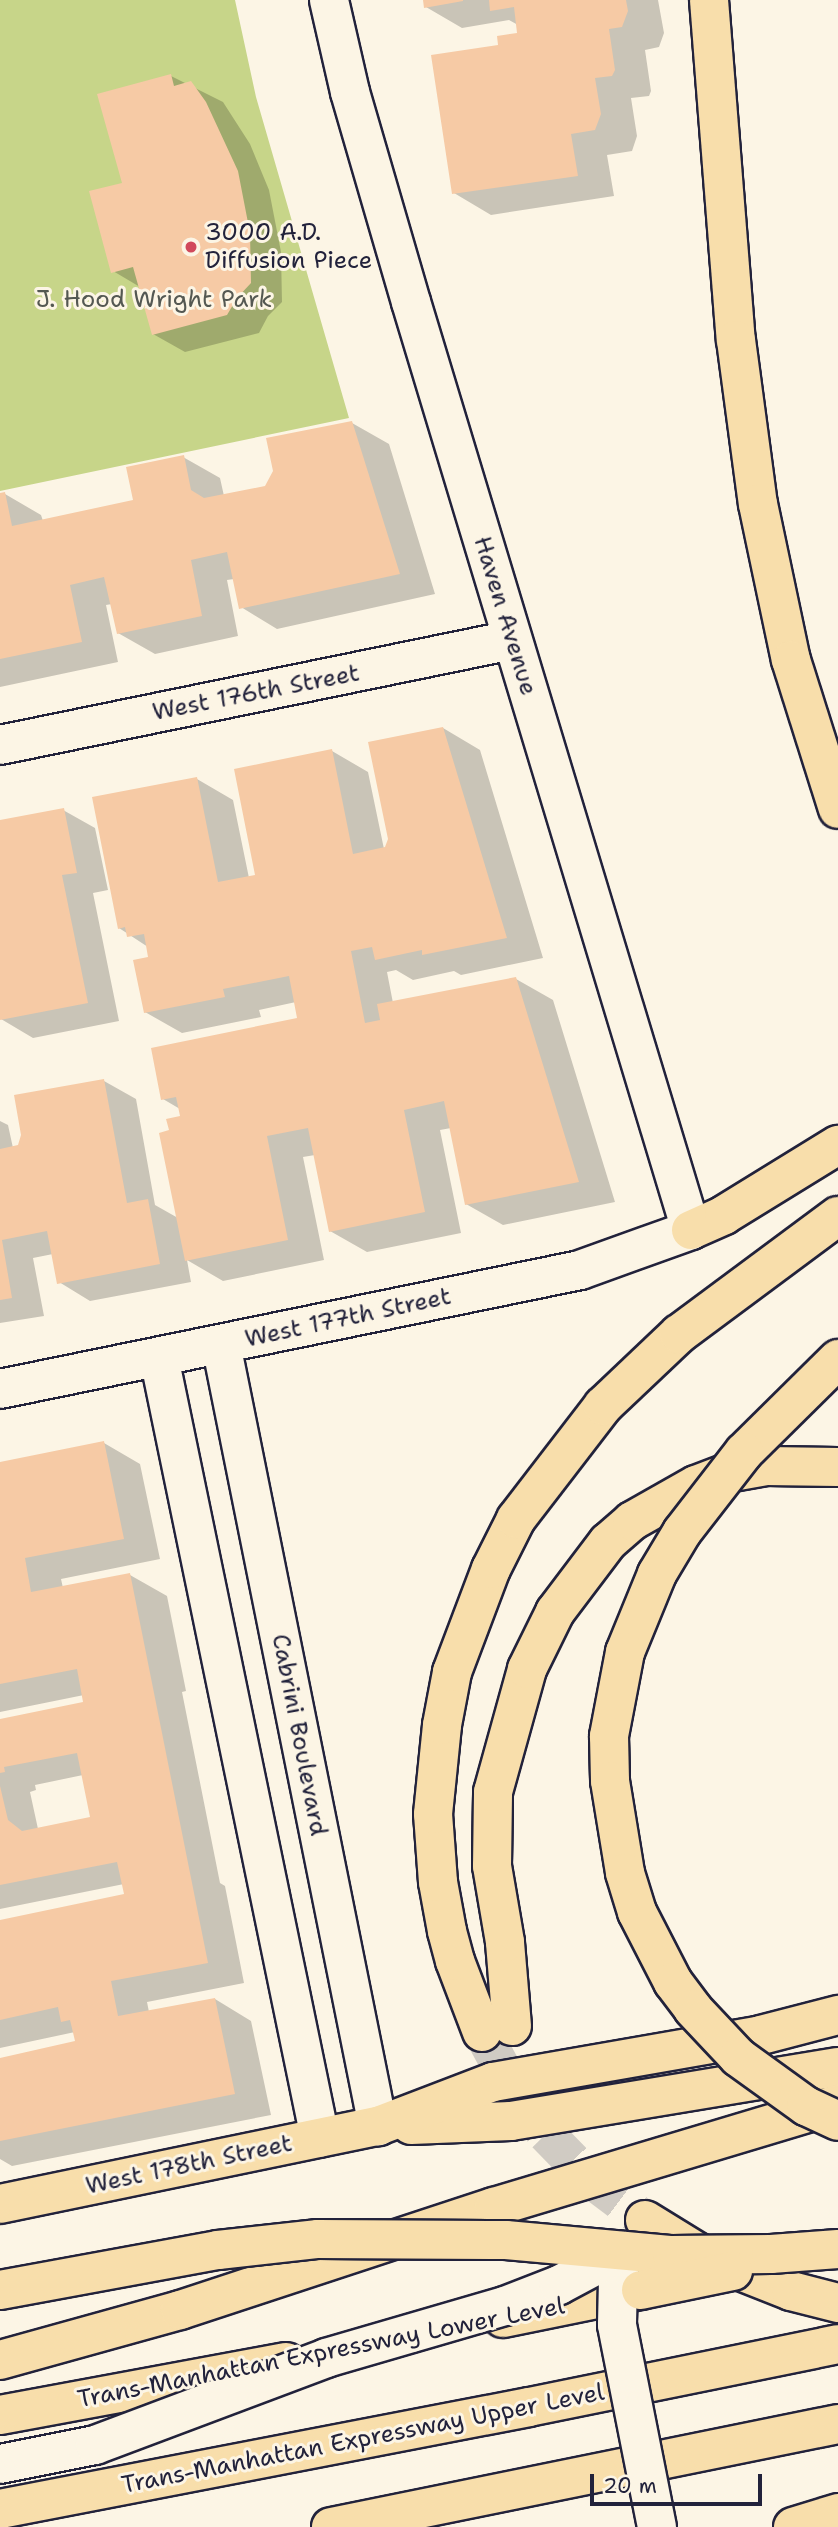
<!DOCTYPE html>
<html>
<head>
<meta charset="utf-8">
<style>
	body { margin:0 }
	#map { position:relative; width:838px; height:2527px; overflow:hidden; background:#fcf5e5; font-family:"Shantell Sans",sans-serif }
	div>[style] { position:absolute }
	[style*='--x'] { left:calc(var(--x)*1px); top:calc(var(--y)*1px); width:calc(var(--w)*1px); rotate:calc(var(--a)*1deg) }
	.green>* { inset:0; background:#c7d589 }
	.shadow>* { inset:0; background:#0003 }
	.building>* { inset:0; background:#f6caa5 }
	.highway-tunnel>* { height:38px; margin-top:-19px; transform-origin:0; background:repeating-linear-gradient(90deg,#d0cbc3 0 38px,transparent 0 57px) }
	.roads { filter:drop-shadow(2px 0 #22223b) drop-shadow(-2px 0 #22223b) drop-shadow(0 2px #22223b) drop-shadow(0 -2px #22223b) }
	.minor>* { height:38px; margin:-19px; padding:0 19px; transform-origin:19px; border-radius:19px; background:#fcf5e5 }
	.major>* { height:38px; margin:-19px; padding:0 19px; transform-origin:19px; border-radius:19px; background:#f8deab }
	.highway>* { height:38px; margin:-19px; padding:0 19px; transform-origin:19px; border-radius:19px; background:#f8deab }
	.bridges { filter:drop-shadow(2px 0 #22223b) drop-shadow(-2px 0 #22223b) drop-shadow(0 2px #22223b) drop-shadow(0 -2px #22223b) }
	.minor-bridge>* { height:38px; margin:-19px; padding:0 19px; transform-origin:19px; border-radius:19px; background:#fcf5e5 }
	.highway-bridge>* { height:38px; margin:-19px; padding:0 19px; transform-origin:19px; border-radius:19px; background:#f8deab }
	.dots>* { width:19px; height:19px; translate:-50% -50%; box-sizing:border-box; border:4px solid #fcf5e5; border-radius:50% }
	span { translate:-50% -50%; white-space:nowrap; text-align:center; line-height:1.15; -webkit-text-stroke:6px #fcf5e5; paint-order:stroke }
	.poi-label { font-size:24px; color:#22223b }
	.left { translate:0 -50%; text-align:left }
	.park-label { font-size:24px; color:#545852 }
	.street-label { font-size:24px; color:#22223b }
	.scale { position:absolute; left:590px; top:2474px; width:172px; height:32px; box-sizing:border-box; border:4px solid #22223b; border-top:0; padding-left:9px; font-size:21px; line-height:24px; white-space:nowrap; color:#22223b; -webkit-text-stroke:5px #fcf5e5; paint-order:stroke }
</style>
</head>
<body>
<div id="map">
	<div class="green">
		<i style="clip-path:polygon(0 0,235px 0,256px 97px,349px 418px,0 491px)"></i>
	</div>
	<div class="shadow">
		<i style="clip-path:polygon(425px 0,658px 0,664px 33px,659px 47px,645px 50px,651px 91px,649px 96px,631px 98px,637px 136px,632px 151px,607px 155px,614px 196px,491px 215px,454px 193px,500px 46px,519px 35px,518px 25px,509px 20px,462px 28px,426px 7px)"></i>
		<i style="clip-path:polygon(171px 76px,223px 102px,250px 144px,269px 190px,281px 252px,282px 302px,268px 316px,259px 333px,185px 352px,153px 334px,140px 287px,113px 271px,124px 184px)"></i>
		<i style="clip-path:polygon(352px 423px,389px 444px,435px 594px,277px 629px,241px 607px,234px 579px,227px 580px,238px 636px,155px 654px,118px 633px,112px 604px,106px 605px,118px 662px,0 687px,0 495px,5px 494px,41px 515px,43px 521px,135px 501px,183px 457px,220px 478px,224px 496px,266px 487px)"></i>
		<i style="clip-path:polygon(443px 728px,480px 750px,543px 958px,461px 975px,454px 971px,413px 980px,396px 970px,387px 972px,393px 1003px,516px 979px,553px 1000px,615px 1202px,503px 1225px,466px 1204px,451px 1128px,440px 1130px,461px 1233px,367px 1252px,330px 1231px,315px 1155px,303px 1157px,324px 1260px,223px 1281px,187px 1260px,191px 1282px,90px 1301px,59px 1282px,53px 1254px,33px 1258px,44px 1316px,0 1323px,0 1121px,8px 1125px,13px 1148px,19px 1147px,104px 1081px,136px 1099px,155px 1205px,178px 1218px,171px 1132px,182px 1118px,180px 1109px,163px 1099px,299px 1019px,296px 1002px,259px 1010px,261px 1017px,182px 1033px,145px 1012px,150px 958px,148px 947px,119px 928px,197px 779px,233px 800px,249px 878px,257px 876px,332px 751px,368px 772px,384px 849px,387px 849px)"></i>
		<i style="clip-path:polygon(63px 810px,95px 828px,108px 890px,93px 893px,119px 1021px,33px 1038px,1px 1019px,0 1013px,0 822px)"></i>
		<i style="clip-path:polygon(evenodd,104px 1443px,140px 1464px,160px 1559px,61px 1579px,63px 1588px,130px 1575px,167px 1596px,186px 1691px,182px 1692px,220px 1883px,225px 1886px,244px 1983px,147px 2002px,149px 2012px,215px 1999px,251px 2021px,271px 2115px,12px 2166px,0 2159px,0 2059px,77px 2043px,75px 2032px,0 2048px,0 1922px,126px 1896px,124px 1884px,0 1909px,0 1721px,85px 1703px,84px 1695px,0 1712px,0 1464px,104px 1443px,83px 1775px,92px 1819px,38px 1829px,30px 1792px,36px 1790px,35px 1785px,83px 1775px)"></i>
	</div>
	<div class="building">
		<i style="clip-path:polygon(423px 0,463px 0,463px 1px,424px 8px)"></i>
		<i style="clip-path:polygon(489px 0,626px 0,628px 11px,622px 27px,609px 29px,615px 70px,612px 76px,595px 78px,601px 114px,595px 130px,571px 134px,578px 176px,452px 194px,431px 55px,498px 45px,497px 36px,517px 33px,514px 7px,490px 11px)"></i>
		<i style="clip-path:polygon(171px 74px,174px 86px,191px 81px,206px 102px,238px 171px,250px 233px,251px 283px,237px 298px,227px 315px,152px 335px,133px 267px,111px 273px,89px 191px,122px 183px,97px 94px)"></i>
		<i style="clip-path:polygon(352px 421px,400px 574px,239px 609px,227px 552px,191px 560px,202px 616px,117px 634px,104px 577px,70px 585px,82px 642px,0 659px,0 493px,5px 492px,12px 526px,133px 500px,126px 467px,184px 455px,191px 490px,204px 498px,265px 486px,273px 471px,266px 438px)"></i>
		<i style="clip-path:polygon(443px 727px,507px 938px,422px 955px,422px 950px,375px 960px,372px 947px,351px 951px,365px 1023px,380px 1020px,377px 1004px,516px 977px,579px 1182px,465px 1205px,444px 1101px,404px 1110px,425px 1212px,329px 1232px,308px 1128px,267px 1136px,288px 1240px,185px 1261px,159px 1133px,169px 1130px,166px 1119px,180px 1116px,176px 1097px,161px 1100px,151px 1048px,297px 1018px,289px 976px,223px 989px,225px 997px,144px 1013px,133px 960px,148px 957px,144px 934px,127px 937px,125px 927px,118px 929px,92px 797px,197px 777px,218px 882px,255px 875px,234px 769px,332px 749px,353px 854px,385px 847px,388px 839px,368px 742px)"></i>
		<i style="clip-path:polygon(64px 808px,77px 873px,62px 875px,88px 1003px,0 1020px,0 820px)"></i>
		<i style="clip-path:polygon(104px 1079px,127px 1203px,148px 1199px,160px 1264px,57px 1284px,47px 1231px,2px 1240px,12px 1298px,0 1300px,0 1149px,18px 1145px,21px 1135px,14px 1095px)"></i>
		<i style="clip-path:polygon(104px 1441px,124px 1539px,25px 1558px,31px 1592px,130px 1573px,208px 1963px,111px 1981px,118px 2016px,215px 1998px,235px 2094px,0 2141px,0 2058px,75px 2041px,70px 2020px,61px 2022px,58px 2007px,0 2020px,0 1920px,124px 1894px,117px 1862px,0 1885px,0 1786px,8px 1820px,22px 1831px,90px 1817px,77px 1753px,4px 1767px,5px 1772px,0 1773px,0 1719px,83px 1702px,77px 1669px,0 1684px,0 1462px)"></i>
	</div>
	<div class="highway-tunnel">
		<i style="--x:482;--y:2032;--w:77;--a:61.4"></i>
		<i style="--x:519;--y:2100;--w:43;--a:51.5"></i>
		<i style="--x:546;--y:2134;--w:62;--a:45.7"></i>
		<i style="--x:589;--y:2178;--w:70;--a:36.9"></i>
	</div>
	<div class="roads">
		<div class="minor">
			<i style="--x:0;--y:745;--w:523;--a:-11.59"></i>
			<i style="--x:221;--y:1344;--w:798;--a:78.65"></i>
			<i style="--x:159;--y:1357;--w:797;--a:78.35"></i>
			<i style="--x:0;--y:1389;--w:592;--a:-11.59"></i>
			<i style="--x:580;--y:1270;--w:118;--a:-19.8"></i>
			<i style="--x:691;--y:1230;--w:969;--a:-106.79"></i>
			<i style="--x:411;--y:302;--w:219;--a:-106.2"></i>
			<i style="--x:350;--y:92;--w:94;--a:-102.9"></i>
		</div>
		<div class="major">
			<i style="--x:0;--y:2204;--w:386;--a:-11.7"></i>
		</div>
		<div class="highway">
			<i style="--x:709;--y:0;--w:341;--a:85.5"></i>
			<i style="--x:736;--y:340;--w:165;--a:82.4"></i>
			<i style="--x:758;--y:504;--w:159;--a:78.1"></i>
			<i style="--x:791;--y:660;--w:156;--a:72.5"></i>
			<i style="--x:691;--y:1230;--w:36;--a:-24"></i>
			<i style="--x:724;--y:1215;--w:134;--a:-31.6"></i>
			<i style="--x:512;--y:2026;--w:84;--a:-94.8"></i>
			<i style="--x:505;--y:1942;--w:77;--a:-99.7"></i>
			<i style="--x:492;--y:1866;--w:74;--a:-89.2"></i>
			<i style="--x:493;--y:1792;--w:128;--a:-74.5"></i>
			<i style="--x:527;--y:1669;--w:64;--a:-63.8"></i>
			<i style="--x:555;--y:1612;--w:88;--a:-52.9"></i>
			<i style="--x:608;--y:1542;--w:32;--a:-41"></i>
			<i style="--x:632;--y:1521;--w:73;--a:-29.4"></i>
			<i style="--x:696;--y:1485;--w:33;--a:-21"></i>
			<i style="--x:727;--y:1473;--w:40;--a:-10"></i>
			<i style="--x:766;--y:1466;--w:72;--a:0.8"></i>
			<i style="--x:482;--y:2032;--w:76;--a:-110.8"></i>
			<i style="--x:455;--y:1961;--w:31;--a:-105"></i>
			<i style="--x:447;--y:1931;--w:50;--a:-100.4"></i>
			<i style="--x:438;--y:1882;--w:68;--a:-94.2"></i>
			<i style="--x:433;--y:1814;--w:89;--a:-84.2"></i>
			<i style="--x:442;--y:1725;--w:54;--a:-79.3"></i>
			<i style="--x:452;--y:1672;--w:110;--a:-69.3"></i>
			<i style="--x:491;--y:1569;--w:56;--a:-63.4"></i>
			<i style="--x:516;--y:1519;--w:143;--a:-52.4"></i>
			<i style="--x:603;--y:1406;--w:105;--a:-43.5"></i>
			<i style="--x:679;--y:1334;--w:198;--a:-36.6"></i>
			<i style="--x:411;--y:2125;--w:100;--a:-2.3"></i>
			<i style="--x:511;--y:2121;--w:331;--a:-9.4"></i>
			<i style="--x:378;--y:2126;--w:123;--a:-20.9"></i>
			<i style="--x:493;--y:2082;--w:272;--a:-9.9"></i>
			<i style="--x:761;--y:2035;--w:80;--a:-14.6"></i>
			<i style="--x:645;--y:2220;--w:61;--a:31.6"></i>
			<i style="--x:697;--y:2252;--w:34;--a:24"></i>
			<i style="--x:728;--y:2266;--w:68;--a:21.6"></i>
			<i style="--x:791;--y:2291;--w:49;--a:14.3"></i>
			<i style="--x:503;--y:2318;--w:141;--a:-11.5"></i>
			<i style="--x:0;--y:2360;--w:187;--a:-15.5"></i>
			<i style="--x:180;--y:2310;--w:330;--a:-18.2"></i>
			<i style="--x:494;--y:2207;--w:359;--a:-16.7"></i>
			<i style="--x:0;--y:2415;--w:291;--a:-10.5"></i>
			<i style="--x:0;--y:2509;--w:539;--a:-10.91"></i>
			<i style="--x:529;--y:2407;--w:315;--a:-11.5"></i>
			<i style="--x:331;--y:2527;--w:517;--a:-11.48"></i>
			<i style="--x:793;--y:2527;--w:47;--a:-17.3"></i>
		</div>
	</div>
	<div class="bridges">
		<div class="minor-bridge">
			<i style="--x:623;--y:2251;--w:29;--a:100"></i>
			<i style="--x:618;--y:2280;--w:45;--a:91.3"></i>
			<i style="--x:617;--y:2325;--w:206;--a:78.8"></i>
			<i style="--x:0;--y:2464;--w:97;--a:-11.3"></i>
			<i style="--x:95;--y:2445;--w:247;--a:-20.6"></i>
			<i style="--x:326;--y:2358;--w:186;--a:-16.2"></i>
			<i style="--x:505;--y:2306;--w:58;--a:-21.3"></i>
			<i style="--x:559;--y:2285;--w:72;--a:-28"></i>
		</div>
		<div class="highway-bridge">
			<i style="--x:838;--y:1359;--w:132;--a:135.3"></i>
			<i style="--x:744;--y:1452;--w:101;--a:127.8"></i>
			<i style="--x:682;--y:1532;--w:49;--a:120.8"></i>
			<i style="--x:657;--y:1574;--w:84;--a:112.3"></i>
			<i style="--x:625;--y:1652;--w:86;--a:100.8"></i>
			<i style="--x:609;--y:1736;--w:45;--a:88.7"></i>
			<i style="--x:610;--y:1781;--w:93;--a:80.7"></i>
			<i style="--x:625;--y:1873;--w:41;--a:72.9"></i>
			<i style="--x:637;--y:1912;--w:79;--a:62.8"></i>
			<i style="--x:673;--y:1982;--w:34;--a:53"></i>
			<i style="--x:693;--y:2009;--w:66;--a:46.8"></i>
			<i style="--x:738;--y:2057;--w:84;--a:35.8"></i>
			<i style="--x:806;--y:2106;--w:35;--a:25"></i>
			<i style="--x:0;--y:2290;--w:222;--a:-10.4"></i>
			<i style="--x:218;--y:2250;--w:101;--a:-6.3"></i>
			<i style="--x:318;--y:2239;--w:188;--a:0.3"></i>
			<i style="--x:506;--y:2240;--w:167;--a:5.2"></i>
			<i style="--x:672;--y:2255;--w:99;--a:-0.6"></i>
			<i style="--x:771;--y:2254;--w:67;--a:-4.3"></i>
			<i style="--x:641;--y:2290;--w:94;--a:-11.7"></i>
		</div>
	</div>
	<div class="dots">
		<i style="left:191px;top:247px;background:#d1495b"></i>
	</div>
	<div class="poi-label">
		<span class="left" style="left:205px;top:247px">3000 A.D.<br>Diffusion Piece</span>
	</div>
	<div class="park-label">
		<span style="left:154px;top:300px">J. Hood Wright Park</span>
	</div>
	<div class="street-label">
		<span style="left:505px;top:616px;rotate:73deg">Haven Avenue</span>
		<span style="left:256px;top:693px;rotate:-11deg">West 176th Street</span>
		<span style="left:348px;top:1318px;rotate:-12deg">West 177th Street</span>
		<span style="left:299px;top:1735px;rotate:79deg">Cabrini Boulevard</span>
		<span style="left:189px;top:2165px;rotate:-12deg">West 178th Street</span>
		<span style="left:321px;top:2353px;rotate:-11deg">Trans-Manhattan Expressway Lower Level</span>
		<span style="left:363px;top:2439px;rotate:-11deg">Trans-Manhattan Expressway Upper Level</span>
	</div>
	<div class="scale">20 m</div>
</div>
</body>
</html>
